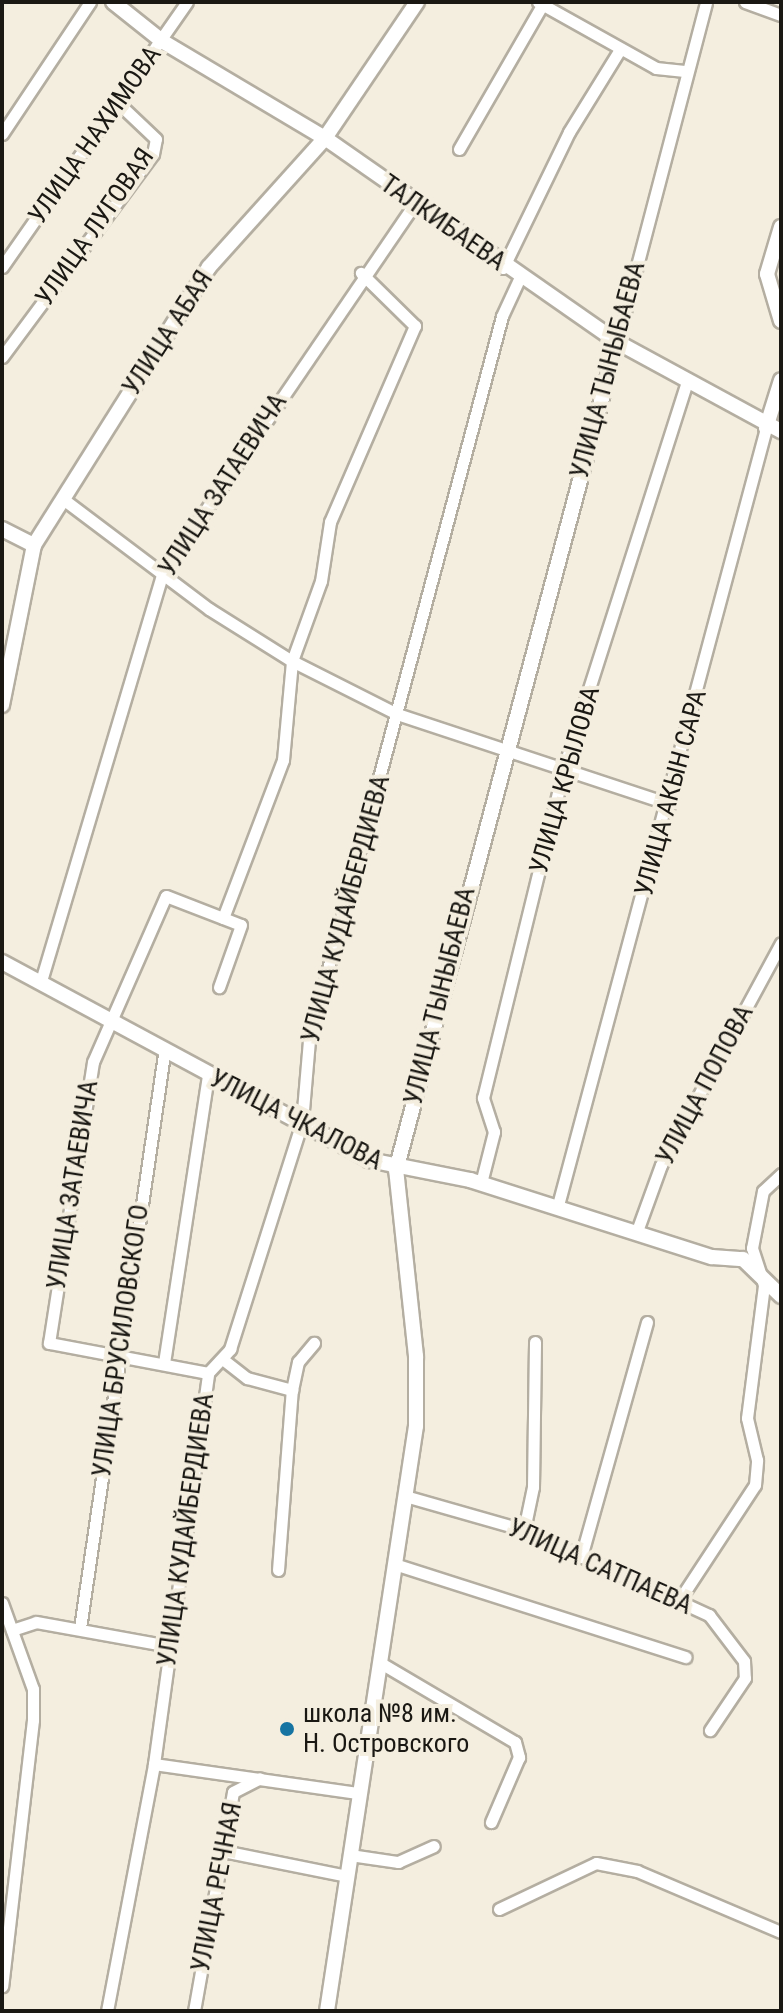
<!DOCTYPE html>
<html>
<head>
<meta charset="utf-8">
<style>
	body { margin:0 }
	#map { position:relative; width:783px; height:2013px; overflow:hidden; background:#f4eedf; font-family:"Roboto Condensed",sans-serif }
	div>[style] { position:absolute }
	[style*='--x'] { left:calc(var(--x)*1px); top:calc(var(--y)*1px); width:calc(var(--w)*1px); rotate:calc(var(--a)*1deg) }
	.roads { filter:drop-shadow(2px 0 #b4aea1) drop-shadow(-2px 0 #b4aea1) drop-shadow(0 2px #b4aea1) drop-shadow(0 -2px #b4aea1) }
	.minor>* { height:11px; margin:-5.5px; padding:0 5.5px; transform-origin:5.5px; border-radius:5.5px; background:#fff }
	.tertiary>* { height:14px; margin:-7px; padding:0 7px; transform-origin:7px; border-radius:7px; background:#fff }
	.dots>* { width:22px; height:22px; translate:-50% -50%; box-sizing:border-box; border:4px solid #f4eedf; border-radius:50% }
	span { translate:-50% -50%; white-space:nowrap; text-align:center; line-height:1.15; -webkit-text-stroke:8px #f4eedf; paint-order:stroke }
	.street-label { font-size:26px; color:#1a1813 }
	.poi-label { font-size:26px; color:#1a1813 }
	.left { translate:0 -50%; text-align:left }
	.frame { position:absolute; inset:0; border:4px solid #1a1813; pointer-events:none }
</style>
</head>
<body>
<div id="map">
	<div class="roads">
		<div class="minor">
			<i style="--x:538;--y:2;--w:135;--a:29.2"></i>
			<i style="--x:656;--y:68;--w:31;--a:6"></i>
			<i style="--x:745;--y:2;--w:38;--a:20"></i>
			<i style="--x:2;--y:134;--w:159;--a:-56.3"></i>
			<i style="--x:459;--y:149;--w:166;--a:-60"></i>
			<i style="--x:2;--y:267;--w:323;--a:-55.1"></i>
			<i style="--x:503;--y:268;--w:151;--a:-64.1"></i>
			<i style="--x:569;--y:132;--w:95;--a:-58.3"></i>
			<i style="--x:617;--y:342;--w:351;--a:-75.3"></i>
			<i style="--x:2;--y:357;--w:253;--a:-53.4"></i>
			<i style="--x:153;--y:154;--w:15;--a:-79"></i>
			<i style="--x:156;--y:139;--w:52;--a:-136.5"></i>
			<i style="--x:63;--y:499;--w:183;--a:37"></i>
			<i style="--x:209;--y:609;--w:98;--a:32.1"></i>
			<i style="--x:292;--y:661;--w:118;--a:26.8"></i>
			<i style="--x:397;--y:714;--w:287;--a:18.3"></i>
			<i style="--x:223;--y:918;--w:169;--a:-69.2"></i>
			<i style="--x:283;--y:760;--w:99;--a:-84.8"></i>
			<i style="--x:292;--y:661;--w:85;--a:-70.1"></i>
			<i style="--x:321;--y:581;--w:60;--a:-81.3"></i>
			<i style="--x:330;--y:522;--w:214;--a:-66.6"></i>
			<i style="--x:415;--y:326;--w:76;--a:-135.5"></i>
			<i style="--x:41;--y:981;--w:425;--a:-73.4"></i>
			<i style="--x:162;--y:574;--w:448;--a:-55.7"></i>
			<i style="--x:481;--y:1183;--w:53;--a:-75.7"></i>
			<i style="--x:494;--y:1132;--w:36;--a:-108"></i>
			<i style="--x:483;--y:1098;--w:341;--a:-76.2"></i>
			<i style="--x:564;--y:767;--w:404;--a:-72.3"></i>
			<i style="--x:558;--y:1205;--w:804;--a:-75.01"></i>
			<i style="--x:637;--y:1231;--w:70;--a:-70"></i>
			<i style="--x:661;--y:1165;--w:252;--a:-61.6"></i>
			<i style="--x:225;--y:1361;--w:28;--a:38"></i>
			<i style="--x:247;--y:1378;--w:47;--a:14.9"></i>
			<i style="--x:164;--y:1363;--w:290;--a:-81.3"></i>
			<i style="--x:208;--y:1373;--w:162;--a:-169.3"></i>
			<i style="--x:49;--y:1343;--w:284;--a:-81.1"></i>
			<i style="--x:93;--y:1062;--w:181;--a:-66.3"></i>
			<i style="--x:166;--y:896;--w:80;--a:21.1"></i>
			<i style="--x:241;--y:925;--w:66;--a:109.5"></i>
			<i style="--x:405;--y:1496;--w:124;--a:15.9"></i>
			<i style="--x:524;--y:1530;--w:204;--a:24.7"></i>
			<i style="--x:709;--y:1615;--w:58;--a:52.7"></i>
			<i style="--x:744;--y:1661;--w:17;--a:87"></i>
			<i style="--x:745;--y:1678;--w:63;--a:123.9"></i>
			<i style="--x:524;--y:1530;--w:44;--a:-78.2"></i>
			<i style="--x:533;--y:1487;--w:145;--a:-89.2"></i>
			<i style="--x:581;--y:1557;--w:244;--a:-74.3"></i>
			<i style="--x:394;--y:1564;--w:306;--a:17.7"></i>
			<i style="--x:278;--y:1570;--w:181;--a:-85.6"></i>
			<i style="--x:292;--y:1390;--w:29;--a:-78"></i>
			<i style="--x:298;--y:1362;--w:25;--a:-50"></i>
			<i style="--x:678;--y:1602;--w:140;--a:-56.7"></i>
			<i style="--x:755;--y:1485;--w:25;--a:-85"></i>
			<i style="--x:757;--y:1460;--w:43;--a:-103.4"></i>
			<i style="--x:747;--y:1418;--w:134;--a:-82.7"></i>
			<i style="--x:764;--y:1285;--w:39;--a:-108"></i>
			<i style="--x:752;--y:1248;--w:58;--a:-79.1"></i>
			<i style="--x:763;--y:1191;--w:25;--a:-43"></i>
			<i style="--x:2;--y:1603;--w:91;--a:70.2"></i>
			<i style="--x:33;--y:1689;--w:31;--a:90"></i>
			<i style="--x:33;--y:1720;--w:268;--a:96.6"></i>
			<i style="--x:80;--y:1628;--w:580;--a:-81.67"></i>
			<i style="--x:12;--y:1630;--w:25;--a:-18"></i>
			<i style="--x:36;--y:1622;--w:136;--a:10.2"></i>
			<i style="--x:379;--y:1662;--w:158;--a:30.5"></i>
			<i style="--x:515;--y:1742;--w:16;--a:75"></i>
			<i style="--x:519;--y:1757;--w:71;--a:113.3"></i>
			<i style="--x:154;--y:1764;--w:207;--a:8.1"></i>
			<i style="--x:223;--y:1851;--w:126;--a:11.4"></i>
			<i style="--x:350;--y:1855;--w:49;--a:8.3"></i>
			<i style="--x:398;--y:1862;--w:39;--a:-24"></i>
			<i style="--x:499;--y:1909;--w:107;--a:-25.4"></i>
			<i style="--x:596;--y:1863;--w:42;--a:11"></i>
			<i style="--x:637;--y:1871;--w:156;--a:23"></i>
			<i style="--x:107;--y:2011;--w:251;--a:-79.2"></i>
			<i style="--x:154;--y:1764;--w:395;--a:-82.1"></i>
			<i style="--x:208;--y:1373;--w:33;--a:-47"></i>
			<i style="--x:230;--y:1349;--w:238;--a:-72.4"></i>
			<i style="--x:302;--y:1122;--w:82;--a:-85.1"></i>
			<i style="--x:309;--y:1040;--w:749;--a:-75.07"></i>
			<i style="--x:502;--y:316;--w:43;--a:-65.2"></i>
			<i style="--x:194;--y:2011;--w:222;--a:-79.9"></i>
			<i style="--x:233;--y:1792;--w:30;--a:-27"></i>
		</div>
		<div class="tertiary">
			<i style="--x:113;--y:2;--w:63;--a:38.5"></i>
			<i style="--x:162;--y:41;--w:190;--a:30.8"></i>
			<i style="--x:325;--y:138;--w:356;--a:34.9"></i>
			<i style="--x:617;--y:342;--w:187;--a:28.5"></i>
			<i style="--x:781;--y:227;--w:49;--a:106.6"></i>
			<i style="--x:767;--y:274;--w:49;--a:73.4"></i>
			<i style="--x:766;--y:428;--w:50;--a:-72.6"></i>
			<i style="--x:2;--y:529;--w:36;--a:27"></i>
			<i style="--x:2;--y:705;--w:163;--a:-78.7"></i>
			<i style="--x:34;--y:545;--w:328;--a:-57.8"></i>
			<i style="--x:209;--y:267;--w:173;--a:-48"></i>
			<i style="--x:325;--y:138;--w:164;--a:-55.9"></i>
			<i style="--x:2;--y:962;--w:417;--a:28.3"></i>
			<i style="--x:369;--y:1160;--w:103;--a:11.2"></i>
			<i style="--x:470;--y:1180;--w:254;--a:17.7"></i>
			<i style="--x:712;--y:1257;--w:31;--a:4"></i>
			<i style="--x:743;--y:1259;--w:53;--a:44.2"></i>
			<i style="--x:327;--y:2011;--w:592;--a:-81.35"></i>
			<i style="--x:416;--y:1426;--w:70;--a:-90"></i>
			<i style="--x:416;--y:1356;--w:187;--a:-96.1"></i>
			<i style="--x:396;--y:1170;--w:857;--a:-75.06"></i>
		</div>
	</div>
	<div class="dots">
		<i style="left:287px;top:1729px;background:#1674a2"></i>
	</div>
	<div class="street-label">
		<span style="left:95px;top:135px;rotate:-55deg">УЛИЦА НАХИМОВА</span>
		<span style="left:443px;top:223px;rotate:35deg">ТАЛКИБАЕВА</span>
		<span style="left:95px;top:227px;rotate:-55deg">УЛИЦА ЛУГОВАЯ</span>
		<span style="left:168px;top:333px;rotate:-57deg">УЛИЦА АБАЯ</span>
		<span style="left:608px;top:370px;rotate:-75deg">УЛИЦА ТЫНЫБАЕВА</span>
		<span style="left:223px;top:485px;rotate:-57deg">УЛИЦА ЗАТАЕВИЧА</span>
		<span style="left:565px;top:780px;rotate:-74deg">УЛИЦА КРЫЛОВА</span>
		<span style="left:671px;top:793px;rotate:-75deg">УЛИЦА АКЫН САРА</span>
		<span style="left:346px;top:909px;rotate:-75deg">УЛИЦА КУДАЙБЕРДИЕВА</span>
		<span style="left:440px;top:996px;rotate:-76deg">УЛИЦА ТЫНЫБАЕВА</span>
		<span style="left:705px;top:1085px;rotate:-62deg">УЛИЦА ПОПОВА</span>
		<span style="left:296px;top:1120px;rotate:27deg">УЛИЦА ЧКАЛОВА</span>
		<span style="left:73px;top:1185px;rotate:-81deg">УЛИЦА ЗАТАЕВИЧА</span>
		<span style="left:121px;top:1341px;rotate:-82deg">УЛИЦА БРУСИЛОВСКОГО</span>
		<span style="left:186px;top:1530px;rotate:-82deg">УЛИЦА КУДАЙБЕРДИЕВА</span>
		<span style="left:600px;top:1567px;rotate:24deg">УЛИЦА САТПАЕВА</span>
		<span style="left:217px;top:1887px;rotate:-79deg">УЛИЦА РЕЧНАЯ</span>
	</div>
	<div class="poi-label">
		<span class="left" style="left:303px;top:1729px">школа №8 им.<br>Н. Островского</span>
	</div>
	<div class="frame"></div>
</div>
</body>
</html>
